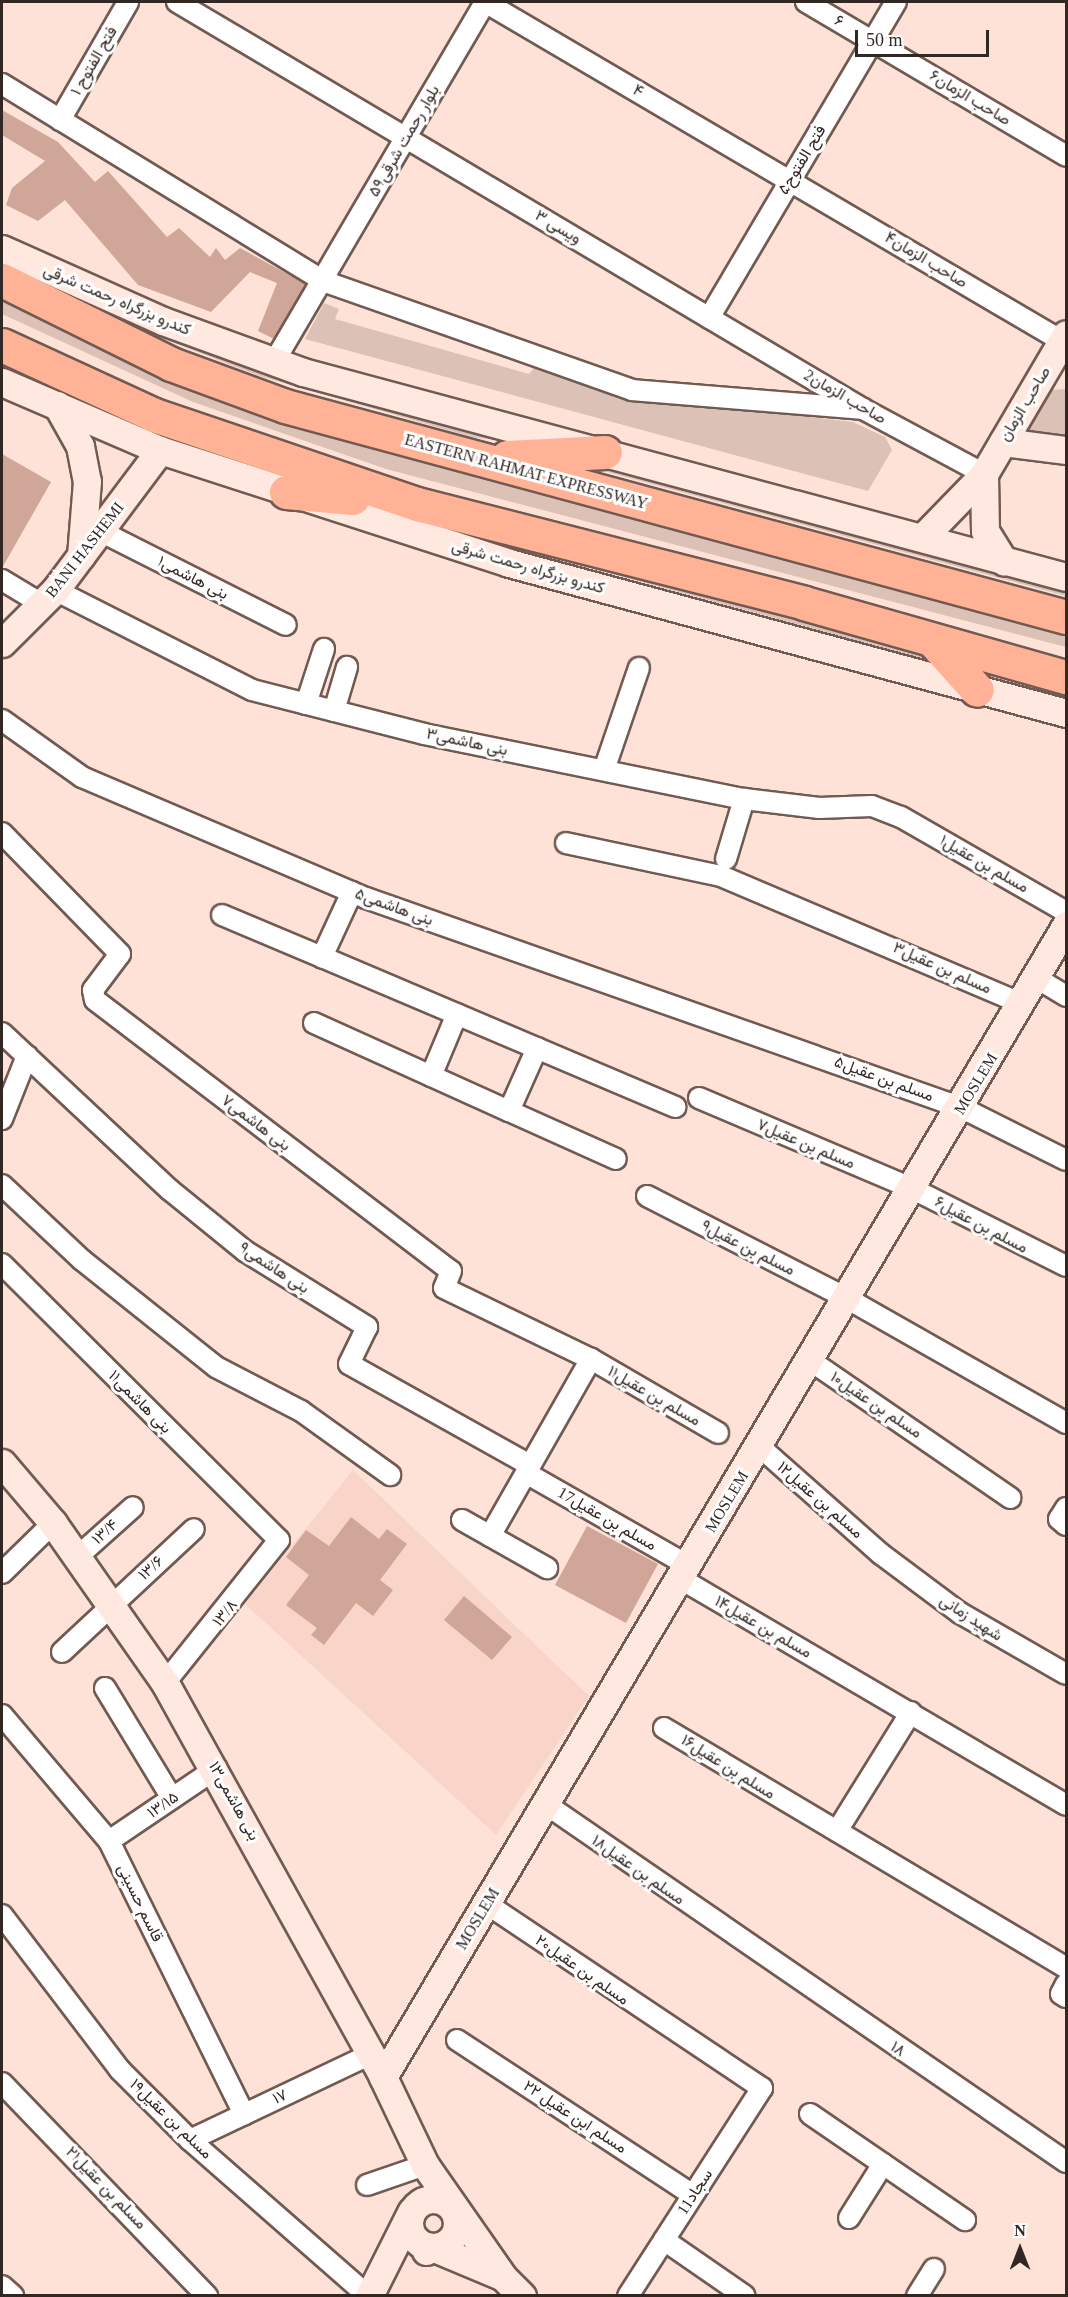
<!DOCTYPE html>
<html>
<head>
<meta charset="utf-8">
<style>
	body { margin:0 }
	#map { position:relative; width:1068px; height:2297px; overflow:hidden; background:#fee2d8; font-family:"Times New Roman",Vazirmatn,serif }
	div>[style] { position:absolute }
	[style*='--x'] { left:calc(var(--x)*1px); top:calc(var(--y)*1px); width:calc(var(--w)*1px); rotate:calc(var(--a)*1deg) }
	.built>* { inset:0; background:#f8d5c8 }
	.green>* { inset:0; background:#dcc1b7 }
	.building>* { inset:0; background:#cfa697 }
	.roads { filter:drop-shadow(2px 0 #715a51) drop-shadow(-2px 0 #715a51) drop-shadow(0 2px #715a51) drop-shadow(0 -2px #715a51) }
	.street>* { height:20px; margin:-10px; padding:0 10px; transform-origin:10px; border-radius:10px; background:#fff }
	.secondary>* { height:27px; margin:-13.5px; padding:0 13.5px; transform-origin:13.5px; border-radius:13.5px; background:#ffe8e0 }
	.secondary>.ring { margin:-13.5px; padding:0; box-sizing:content-box; background:none; border:27px solid #ffe8e0; border-radius:50% }
	.highway>* { height:33px; margin:-16.5px; padding:0 16.5px; transform-origin:16.5px; border-radius:16.5px; background:#ffb296 }
	span { translate:-50% -50%; white-space:nowrap; text-align:center; line-height:1.15; -webkit-text-stroke:6px #fff; paint-order:stroke }
	.street-label { font-size:16px; color:#312723 }
	.frame { position:absolute; inset:0; border:3px solid #312723; pointer-events:none }
	.north { position:absolute; left:990px; top:2219px; width:60px; height:60px; -webkit-text-stroke:4px #fff; paint-order:stroke; rotate:0deg; font-size:16px; font-weight:700; line-height:24px; text-align:center; color:#312723 }
	.north::after { content:''; display:block; margin:auto; width:21px; height:27px; background:#312723; clip-path:polygon(50% 0,100% 100%,50% 72%,0 100%) }
	.scale { position:absolute; left:855px; top:30px; width:134px; height:27px; box-sizing:border-box; border:3px solid #312723; border-top:0; padding-left:8px; font-size:18px; line-height:21px; white-space:nowrap; color:#312723; -webkit-text-stroke:4px #fff; paint-order:stroke }
</style>
</head>
<body>
<div id="map">
	<div class="built">
		<i style="clip-path:polygon(353px 1470px,589px 1696px,496px 1835px,245px 1604px)"></i>
	</div>
	<div class="green">
		<i style="clip-path:polygon(49px 278px,548px 446px,472px 437px,260px 376px,133px 327px)"></i>
		<i style="clip-path:polygon(2px 301px,180px 383px,1066px 636px,1066px 647px,386px 469px,193px 402px,2px 314px)"></i>
		<i style="clip-path:polygon(324px 303px,339px 309px,335px 319px,529px 374px,538px 363px,619px 395px,853px 422px,885px 437px,892px 450px,868px 491px,305px 339px)"></i>
		<i style="clip-path:polygon(1066px 389px,1066px 440px,1024px 434px,1049px 390px)"></i>
		<i style="clip-path:polygon(578px 464px,608px 464px,1066px 588px,1066px 596px)"></i>
		<i style="clip-path:polygon(369px 508px,408px 513px,927px 652px,940px 663px)"></i>
		<i style="clip-path:polygon(995px 668px,1066px 688px,1066px 698px,1018px 683px)"></i>
	</div>
	<div class="building">
		<i style="clip-path:polygon(2px 110px,58px 142px,95px 182px,108px 171px,167px 237px,179px 228px,210px 257px,216px 248px,225px 260px,240px 248px,306px 284px,274px 339px,258px 331px,277px 283px,250px 272px,211px 312px,138px 285px,65px 200px,38px 221px,6px 205px,12px 188px,45px 161px,2px 135px)"></i>
		<i style="clip-path:polygon(2px 454px,51px 482px,2px 568px)"></i>
		<i style="clip-path:polygon(351px 1517px,379px 1539px,387px 1529px,407px 1544px,380px 1580px,393px 1590px,373px 1616px,356px 1603px,324px 1645px,311px 1635px,317px 1628px,286px 1605px,309px 1575px,286px 1557px,306px 1530px,329px 1546px)"></i>
		<i style="clip-path:polygon(587px 1526px,658px 1564px,626px 1623px,555px 1585px)"></i>
		<i style="clip-path:polygon(464px 1596px,512px 1637px,492px 1660px,444px 1620px)"></i>
	</div>
	<div class="roads">
		<div class="street">
			<i style="--x:177;--y:2;--w:798;--a:30.68"></i>
			<i style="--x:863;--y:409;--w:137;--a:28.2"></i>
			<i style="--x:485;--y:2;--w:669;--a:30.44"></i>
			<i style="--x:806;--y:2;--w:302;--a:30.6"></i>
			<i style="--x:2;--y:84;--w:377;--a:31.5"></i>
			<i style="--x:323;--y:281;--w:328;--a:19.4"></i>
			<i style="--x:632;--y:390;--w:232;--a:4.7"></i>
			<i style="--x:60;--y:120;--w:136;--a:-60"></i>
			<i style="--x:709;--y:318;--w:367;--a:-59.4"></i>
			<i style="--x:274;--y:362;--w:417;--a:-59.6"></i>
			<i style="--x:100;--y:531;--w:208;--a:26.8"></i>
			<i style="--x:2;--y:580;--w:47;--a:31"></i>
			<i style="--x:55;--y:590;--w:221;--a:26.9"></i>
			<i style="--x:252;--y:690;--w:178;--a:14.3"></i>
			<i style="--x:424;--y:734;--w:327;--a:11.5"></i>
			<i style="--x:744;--y:799;--w:76;--a:6.8"></i>
			<i style="--x:819;--y:808;--w:53;--a:-2.2"></i>
			<i style="--x:872;--y:806;--w:31;--a:21"></i>
			<i style="--x:901;--y:817;--w:190;--a:29.9"></i>
			<i style="--x:306;--y:704;--w:58;--a:-71.9"></i>
			<i style="--x:334;--y:711;--w:46;--a:-73.5"></i>
			<i style="--x:2;--y:720;--w:98;--a:35.5"></i>
			<i style="--x:82;--y:777;--w:309;--a:23.1"></i>
			<i style="--x:366;--y:898;--w:632;--a:19.41"></i>
			<i style="--x:962;--y:1108;--w:116;--a:26.6"></i>
			<i style="--x:604;--y:770;--w:108;--a:-71.1"></i>
			<i style="--x:2;--y:833;--w:169;--a:45.7"></i>
			<i style="--x:120;--y:954;--w:45;--a:126.9"></i>
			<i style="--x:93;--y:990;--w:10;--a:79"></i>
			<i style="--x:95;--y:1000;--w:447;--a:37.3"></i>
			<i style="--x:451;--y:1271;--w:18;--a:112"></i>
			<i style="--x:444;--y:1288;--w:163;--a:25.8"></i>
			<i style="--x:591;--y:1359;--w:147;--a:30.2"></i>
			<i style="--x:566;--y:843;--w:158;--a:12"></i>
			<i style="--x:721;--y:876;--w:328;--a:23"></i>
			<i style="--x:726;--y:859;--w:63;--a:-73.3"></i>
			<i style="--x:352;--y:892;--w:72;--a:114.8"></i>
			<i style="--x:322;--y:957;--w:384;--a:23"></i>
			<i style="--x:222;--y:915;--w:108;--a:22.8"></i>
			<i style="--x:1038;--y:979;--w:33;--a:31"></i>
			<i style="--x:314;--y:1023;--w:214;--a:24.3"></i>
			<i style="--x:509;--y:1111;--w:69;--a:-66"></i>
			<i style="--x:2;--y:1033;--w:230;--a:43.1"></i>
			<i style="--x:170;--y:1190;--w:97;--a:39.1"></i>
			<i style="--x:245;--y:1251;--w:144;--a:31.9"></i>
			<i style="--x:367;--y:1327;--w:41;--a:115.9"></i>
			<i style="--x:349;--y:1364;--w:207;--a:29.2"></i>
			<i style="--x:431;--y:1076;--w:67;--a:-67.2"></i>
			<i style="--x:699;--y:1098;--w:233;--a:23"></i>
			<i style="--x:913;--y:1189;--w:171;--a:26.7"></i>
			<i style="--x:509;--y:1111;--w:117;--a:24.2"></i>
			<i style="--x:2;--y:1119;--w:68;--a:-68.4"></i>
			<i style="--x:2;--y:1185;--w:110;--a:43.2"></i>
			<i style="--x:82;--y:1260;--w:171;--a:38.6"></i>
			<i style="--x:216;--y:1367;--w:96;--a:27.4"></i>
			<i style="--x:301;--y:1411;--w:110;--a:35.7"></i>
			<i style="--x:647;--y:1196;--w:226;--a:27.1"></i>
			<i style="--x:848;--y:1299;--w:251;--a:29.6"></i>
			<i style="--x:2;--y:1264;--w:391;--a:44.9"></i>
			<i style="--x:279;--y:1540;--w:183;--a:128.6"></i>
			<i style="--x:811;--y:1361;--w:242;--a:34.5"></i>
			<i style="--x:760;--y:1447;--w:162;--a:41.5"></i>
			<i style="--x:881;--y:1554;--w:99;--a:36.8"></i>
			<i style="--x:960;--y:1613;--w:122;--a:29.9"></i>
			<i style="--x:526;--y:1473;--w:188;--a:29.7"></i>
			<i style="--x:1066;--y:1508;--w:13;--a:122"></i>
			<i style="--x:1059;--y:1519;--w:9;--a:41"></i>
			<i style="--x:462;--y:1520;--w:98;--a:29.5"></i>
			<i style="--x:490;--y:1536;--w:204;--a:-60.3"></i>
			<i style="--x:76;--y:1558;--w:76;--a:-41.8"></i>
			<i style="--x:2;--y:1573;--w:71;--a:-44.4"></i>
			<i style="--x:681;--y:1579;--w:446;--a:30.4"></i>
			<i style="--x:62;--y:1652;--w:180;--a:-43"></i>
			<i style="--x:105;--y:1688;--w:129;--a:58.7"></i>
			<i style="--x:2;--y:1715;--w:165;--a:49.7"></i>
			<i style="--x:109;--y:1841;--w:305;--a:63.7"></i>
			<i style="--x:664;--y:1728;--w:468;--a:30.8"></i>
			<i style="--x:547;--y:1805;--w:630;--a:34.52"></i>
			<i style="--x:837;--y:1831;--w:140;--a:-58.1"></i>
			<i style="--x:109;--y:1841;--w:130;--a:-34.1"></i>
			<i style="--x:487;--y:1904;--w:331;--a:33.8"></i>
			<i style="--x:762;--y:2088;--w:247;--a:122.8"></i>
			<i style="--x:2;--y:1915;--w:195;--a:52.7"></i>
			<i style="--x:120;--y:2070;--w:99;--a:45"></i>
			<i style="--x:190;--y:2140;--w:237;--a:41.2"></i>
			<i style="--x:1066;--y:1984;--w:11;--a:117"></i>
			<i style="--x:1061;--y:1994;--w:6;--a:31"></i>
			<i style="--x:457;--y:2040;--w:282;--a:33.3"></i>
			<i style="--x:2;--y:2083;--w:296;--a:46.1"></i>
			<i style="--x:810;--y:2114;--w:188;--a:34.4"></i>
			<i style="--x:190;--y:2140;--w:200;--a:-25.4"></i>
			<i style="--x:367;--y:2185;--w:61;--a:-19"></i>
			<i style="--x:849;--y:2218;--w:64;--a:-57.8"></i>
			<i style="--x:664;--y:2240;--w:98;--a:34.7"></i>
			<i style="--x:2;--y:2286;--w:15;--a:42"></i>
			<i style="--x:917;--y:2296;--w:32;--a:-58"></i>
		</div>
		<div class="secondary">
			<i style="--x:2;--y:249;--w:176;--a:24.1"></i>
			<i style="--x:163;--y:321;--w:149;--a:20"></i>
			<i style="--x:303;--y:372;--w:790;--a:15.04"></i>
			<i style="--x:2;--y:382;--w:172;--a:23.3"></i>
			<i style="--x:160;--y:450;--w:367;--a:17.9"></i>
			<i style="--x:509;--y:563;--w:577;--a:15.07"></i>
			<i style="--x:57;--y:405;--w:47;--a:60.7"></i>
			<i style="--x:80;--y:446;--w:36;--a:79"></i>
			<i style="--x:87;--y:481;--w:75;--a:94.6"></i>
			<i style="--x:1003;--y:442;--w:64;--a:7.2"></i>
			<i style="--x:984;--y:474;--w:57;--a:89"></i>
			<i style="--x:985;--y:531;--w:36;--a:58"></i>
			<i style="--x:923;--y:537;--w:88;--a:-45.9"></i>
			<i style="--x:984;--y:474;--w:162;--a:-59.6"></i>
			<i style="--x:2;--y:643;--w:75;--a:-45"></i>
			<i style="--x:55;--y:590;--w:175;--a:-53.1"></i>
			<i style="--x:2;--y:1463;--w:79;--a:49.6"></i>
			<i style="--x:53;--y:1523;--w:195;--a:55"></i>
			<i style="--x:165;--y:1683;--w:450;--a:61"></i>
			<i style="--x:383;--y:2077;--w:98;--a:64.5"></i>
			<i style="--x:425;--y:2165;--w:136;--a:55.1"></i>
			<i style="--x:503;--y:2277;--w:27;--a:45"></i>
			<i style="--x:383;--y:2077;--w:1339;--a:-59.34"></i>
			<i class="ring" style="left:409px;top:2199px;width:21px;height:21px"></i>
			<i style="--x:426;--y:2251;--w:7;--a:-34"></i>
			<i style="--x:432;--y:2247;--w:75;--a:22.8"></i>
			<i style="--x:369;--y:2296;--w:94;--a:-63.4"></i>
		</div>
		<div class="highway">
			<i style="--x:2;--y:280;--w:189;--a:26.4"></i>
			<i style="--x:171;--y:364;--w:121;--a:20.2"></i>
			<i style="--x:285;--y:406;--w:809;--a:15.12"></i>
			<i style="--x:2;--y:345;--w:167;--a:24.7"></i>
			<i style="--x:154;--y:415;--w:278;--a:18.7"></i>
			<i style="--x:417;--y:504;--w:399;--a:14.3"></i>
			<i style="--x:804;--y:603;--w:272;--a:15.8"></i>
			<i style="--x:507;--y:457;--w:98;--a:-2.9"></i>
			<i style="--x:286;--y:492;--w:67;--a:5.1"></i>
			<i style="--x:934;--y:642;--w:64;--a:48.1"></i>
		</div>
	</div>
	<div class="street-label">
		<span style="left:839px;top:21px;rotate:30deg">۶</span>
		<span style="left:94px;top:61px;rotate:-60deg">فتح الفتوح ۱</span>
		<span style="left:638px;top:91px;rotate:30deg">۴</span>
		<span style="left:970px;top:98px;rotate:31deg">صاحب الزمان۶</span>
		<span style="left:404px;top:141px;rotate:-60deg">۵۹بلوار رحمت شرقی</span>
		<span style="left:802px;top:160px;rotate:-59deg">فتح الفتوح۵</span>
		<span style="left:558px;top:227px;rotate:31deg">ویسی ۳</span>
		<span style="left:926px;top:260px;rotate:31deg">صاحب الزمان۴</span>
		<span style="left:117px;top:300px;rotate:23deg">کندرو بزرگراه رحمت شرقی</span>
		<span style="left:845px;top:397px;rotate:30deg">2صاحب الزمان</span>
		<span style="left:1025px;top:404px;rotate:-59deg">صاحب الزمان</span>
		<span style="left:526px;top:472px;rotate:15deg">EASTERN RAHMAT EXPRESSWAY</span>
		<span style="left:85px;top:550px;rotate:-52deg">BANI HASHEMI</span>
		<span style="left:528px;top:567px;rotate:16deg">کندرو بزرگراه رحمت شرقی</span>
		<span style="left:193px;top:578px;rotate:27deg">بنی هاشمی۱</span>
		<span style="left:467px;top:742px;rotate:12deg">بنی هاشمی۳</span>
		<span style="left:984px;top:864px;rotate:30deg">مسلم بن عقیل۱</span>
		<span style="left:394px;top:907px;rotate:20deg">بنی هاشمی۵</span>
		<span style="left:942px;top:968px;rotate:24deg">مسلم بن عقیل۳</span>
		<span style="left:884px;top:1079px;rotate:20deg">مسلم بن عقیل۵</span>
		<span style="left:976px;top:1084px;rotate:-59deg">MOSLEM</span>
		<span style="left:256px;top:1123px;rotate:37deg">بنی هاشمی۷</span>
		<span style="left:806px;top:1144px;rotate:23deg">مسلم بن عقیل۷</span>
		<span style="left:981px;top:1225px;rotate:28deg">مسلم بن عقیل۶</span>
		<span style="left:748px;top:1248px;rotate:27deg">مسلم بن عقیل۹</span>
		<span style="left:274px;top:1268px;rotate:33deg">بنی هاشمی۹</span>
		<span style="left:654px;top:1396px;rotate:30deg">مسلم بن عقیل۱۱</span>
		<span style="left:140px;top:1402px;rotate:45deg">بنی هاشمی۱۱</span>
		<span style="left:876px;top:1405px;rotate:34deg">مسلم بن عقیل۱۰</span>
		<span style="left:820px;top:1500px;rotate:41deg">مسلم بن عقیل۱۲</span>
		<span style="left:727px;top:1502px;rotate:-59deg">MOSLEM</span>
		<span style="left:607px;top:1519px;rotate:30deg">مسلم بن عقیل17</span>
		<span style="left:105px;top:1532px;rotate:-42deg">۱۳/۴</span>
		<span style="left:151px;top:1568px;rotate:-42deg">۱۳/۶</span>
		<span style="left:225px;top:1613px;rotate:-51deg">۱۳/۸</span>
		<span style="left:971px;top:1618px;rotate:33deg">شهید زمانی</span>
		<span style="left:763px;top:1627px;rotate:30deg">مسلم بن عقیل۱۴</span>
		<span style="left:728px;top:1767px;rotate:32deg">مسلم بن عقیل۱۶</span>
		<span style="left:234px;top:1801px;rotate:61deg">بنی هاشمی۱۳</span>
		<span style="left:163px;top:1805px;rotate:-34deg">۱۳/۱۵</span>
		<span style="left:638px;top:1870px;rotate:35deg">مسلم بن عقیل۱۸</span>
		<span style="left:140px;top:1903px;rotate:64deg">قاسم حسینی</span>
		<span style="left:478px;top:1919px;rotate:-59deg">MOSLEM</span>
		<span style="left:582px;top:1970px;rotate:35deg">مسلم بن عقیل۲۰</span>
		<span style="left:898px;top:2049px;rotate:34deg">۱۸</span>
		<span style="left:280px;top:2097px;rotate:-25deg">۱۷</span>
		<span style="left:575px;top:2117px;rotate:33deg">مسلم ابن عقیل ۲۲</span>
		<span style="left:171px;top:2119px;rotate:44deg">مسلم بن عقیل۱۹</span>
		<span style="left:106px;top:2188px;rotate:46deg">مسلم بن عقیل۲۱</span>
		<span style="left:695px;top:2192px;rotate:-57deg">11سجاد</span>
	</div>
	<div class="frame"></div>
	<div class="north">N</div>
	<div class="scale">50 m</div>
</div>
</body>
</html>
